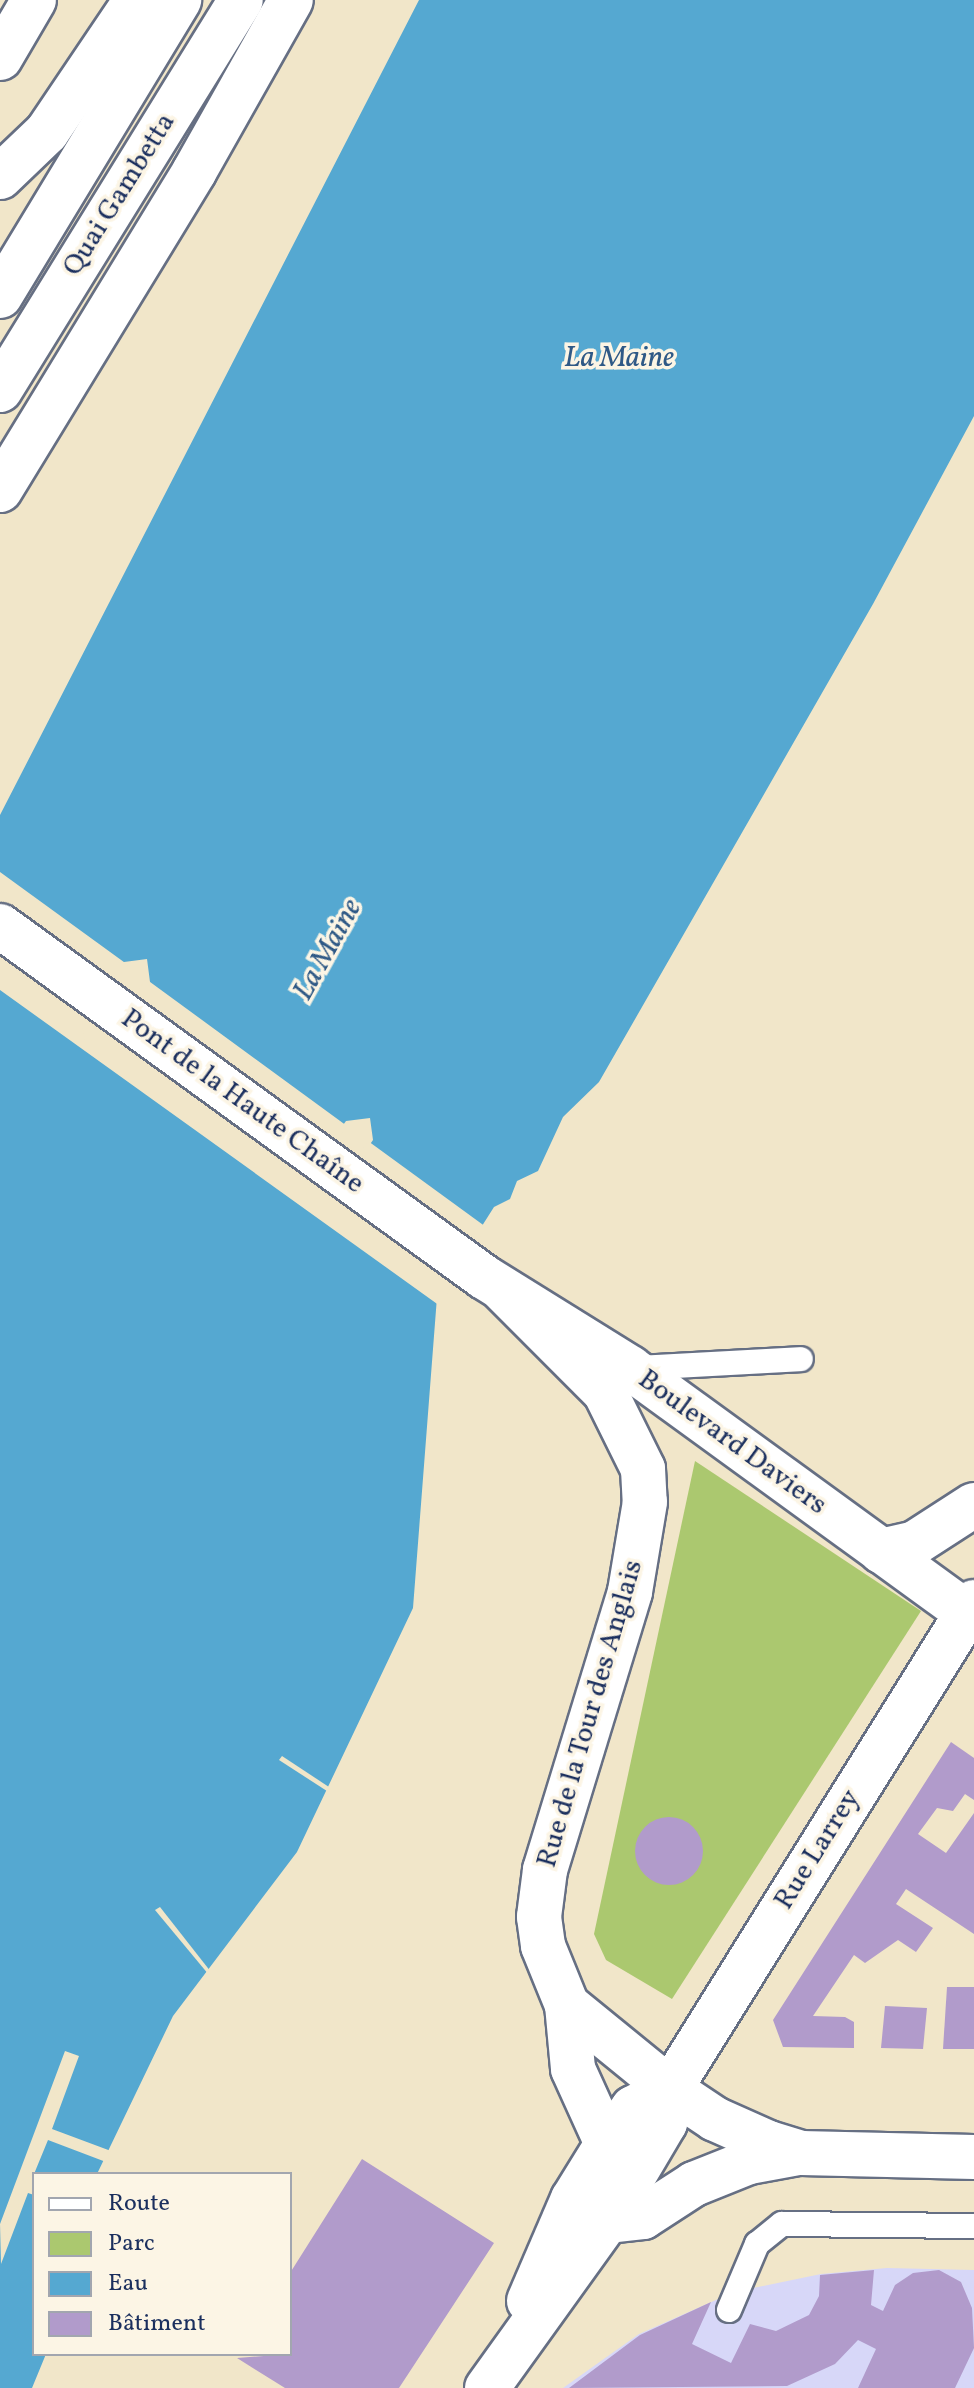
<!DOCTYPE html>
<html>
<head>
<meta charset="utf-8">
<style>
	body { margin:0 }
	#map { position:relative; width:974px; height:2388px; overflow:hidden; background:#f1e6c9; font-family:Vollkorn,serif }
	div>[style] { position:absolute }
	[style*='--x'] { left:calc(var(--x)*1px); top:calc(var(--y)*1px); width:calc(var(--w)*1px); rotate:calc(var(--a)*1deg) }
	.built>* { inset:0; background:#d7d7f8 }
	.green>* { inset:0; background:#abc86f }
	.water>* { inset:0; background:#55a8d1 }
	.pier>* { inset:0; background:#f1e6c9 }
	.building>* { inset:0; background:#b19bcb }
	.round { border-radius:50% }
	.roads { filter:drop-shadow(2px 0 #666f83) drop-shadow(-2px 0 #666f83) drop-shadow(0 2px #666f83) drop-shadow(0 -2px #666f83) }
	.service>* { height:24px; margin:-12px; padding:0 12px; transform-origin:12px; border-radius:12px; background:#fff }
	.minor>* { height:44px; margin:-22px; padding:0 22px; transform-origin:22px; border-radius:22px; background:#fff }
	.tertiary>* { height:44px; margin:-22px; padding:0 22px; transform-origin:22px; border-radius:22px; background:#fff }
	.secondary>* { height:44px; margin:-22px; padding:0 22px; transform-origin:22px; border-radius:22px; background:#fff }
	.trunk>* { height:44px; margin:-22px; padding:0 22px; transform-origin:22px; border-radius:22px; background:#fff }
	span { translate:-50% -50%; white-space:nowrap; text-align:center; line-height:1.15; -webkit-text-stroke:7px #fcf5e5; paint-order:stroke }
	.street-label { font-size:28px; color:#1b2f5e }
	.water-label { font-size:30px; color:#2f5986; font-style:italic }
	.legend { position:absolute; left:32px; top:2172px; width:260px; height:184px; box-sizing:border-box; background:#fcf5e5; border:2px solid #a2a6af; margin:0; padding:10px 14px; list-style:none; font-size:24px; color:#1b2f5e }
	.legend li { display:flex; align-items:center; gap:16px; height:40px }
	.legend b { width:40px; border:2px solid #a2a6af }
</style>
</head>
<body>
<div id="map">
	<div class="built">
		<i style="clip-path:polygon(887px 2268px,974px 2270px,974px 2388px,563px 2388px,639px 2334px,734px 2292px,821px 2274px)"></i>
	</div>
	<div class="green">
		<i style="clip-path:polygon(695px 1461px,921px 1611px,672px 1999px,606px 1960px,594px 1934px)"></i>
	</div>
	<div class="water">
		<i style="clip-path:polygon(evenodd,419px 0,974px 0,974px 416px,873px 604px,599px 1082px,563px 1117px,538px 1171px,517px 1181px,510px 1199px,494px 1207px,437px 1297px,413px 1608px,297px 1852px,173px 2016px,97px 2174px,34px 2174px,34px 2354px,46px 2354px,32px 2388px,0 2388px,0 815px,419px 0,147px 959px,150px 982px,105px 1043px,82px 1046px,78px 1022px,124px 962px,147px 959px,419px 0,370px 1118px,373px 1140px,329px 1203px,305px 1207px,301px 1183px,346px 1121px,370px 1118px)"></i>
	</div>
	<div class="pier">
		<i style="clip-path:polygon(0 872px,128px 965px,82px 1023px,85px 1042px,103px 1039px,146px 979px,347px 1126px,305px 1184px,308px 1202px,326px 1199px,368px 1141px,486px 1227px,440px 1306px,0 990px)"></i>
		<i style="clip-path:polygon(282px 1756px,332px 1789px,330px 1793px,279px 1760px)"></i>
		<i style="clip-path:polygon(160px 1907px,211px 1972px,209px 1975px,155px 1910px)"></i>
		<i style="clip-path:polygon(65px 2051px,79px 2056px,52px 2129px,111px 2151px,106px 2162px,48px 2140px,34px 2174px,34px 2195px,28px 2193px,1px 2264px,0 2224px)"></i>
	</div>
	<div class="building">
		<i style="clip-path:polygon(951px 1742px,974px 1758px,974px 1800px,965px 1794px,953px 1811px,937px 1808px,918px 1834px,946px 1853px,974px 1813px,974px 1934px,906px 1889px,896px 1904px,933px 1928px,916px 1952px,898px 1940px,865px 1963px,854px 1955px,813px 2016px,845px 2017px,854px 2022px,854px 2048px,783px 2047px,773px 2020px)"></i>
		<i class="round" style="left:635px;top:1817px;width:68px;height:68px"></i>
		<i style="clip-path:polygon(947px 1987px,974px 1987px,974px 2049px,943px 2049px)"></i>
		<i style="clip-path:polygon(885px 2006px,927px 2008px,923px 2049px,881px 2048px)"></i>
		<i style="clip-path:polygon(362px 2159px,494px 2243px,399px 2388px,285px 2388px,237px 2358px,290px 2354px,290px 2273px)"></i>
		<i style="clip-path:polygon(874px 2270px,871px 2305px,883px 2311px,895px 2285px,913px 2273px,939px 2270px,961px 2282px,972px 2308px,974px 2348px,955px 2388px,858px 2388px,876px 2349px,858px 2340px,835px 2364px,787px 2386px,569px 2388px,640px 2335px,711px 2302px,692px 2344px,731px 2363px,750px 2324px,776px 2331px,809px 2315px,819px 2296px,820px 2275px)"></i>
	</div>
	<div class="roads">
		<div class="service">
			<i style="--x:636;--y:1368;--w:165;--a:-3.1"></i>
			<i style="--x:729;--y:2310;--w:72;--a:-67"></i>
			<i style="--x:757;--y:2244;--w:32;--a:-39"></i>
			<i style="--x:782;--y:2224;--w:192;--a:0.6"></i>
		</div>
		<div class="minor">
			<i style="--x:0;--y:58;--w:67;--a:-59.6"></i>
		</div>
		<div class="tertiary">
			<i style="--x:881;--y:1551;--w:35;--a:-13"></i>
			<i style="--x:915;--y:1543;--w:70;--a:-32.8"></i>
			<i style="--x:567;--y:2005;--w:64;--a:84.6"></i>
			<i style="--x:573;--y:2069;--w:82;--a:65.6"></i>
			<i style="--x:529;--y:2301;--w:111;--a:-66.7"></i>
			<i style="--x:573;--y:2199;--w:65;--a:-58.3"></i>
			<i style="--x:607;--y:2144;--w:44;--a:-54.2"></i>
			<i style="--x:633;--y:2108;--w:42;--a:-27.2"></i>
			<i style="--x:487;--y:2388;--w:206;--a:-54.3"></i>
			<i style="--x:607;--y:2221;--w:114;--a:-59.4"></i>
			<i style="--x:665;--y:2123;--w:34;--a:-82"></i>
			<i style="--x:670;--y:2089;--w:574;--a:-58.03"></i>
		</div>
		<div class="secondary">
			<i style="--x:0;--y:926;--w:598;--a:35.95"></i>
			<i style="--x:484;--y:1277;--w:172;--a:31.9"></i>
			<i style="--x:630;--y:1368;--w:425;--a:36"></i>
			<i style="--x:503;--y:1290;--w:144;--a:45"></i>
			<i style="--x:605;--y:1392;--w:86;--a:63.7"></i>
			<i style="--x:643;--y:1469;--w:33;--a:87"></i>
			<i style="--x:645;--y:1502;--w:91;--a:99.5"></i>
			<i style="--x:630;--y:1592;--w:291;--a:107"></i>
			<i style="--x:545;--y:1870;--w:47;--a:97.3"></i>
			<i style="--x:539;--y:1917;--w:29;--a:82"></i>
			<i style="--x:543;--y:1946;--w:64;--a:67.9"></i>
			<i style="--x:567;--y:2005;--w:133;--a:39.2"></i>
			<i style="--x:670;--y:2089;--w:54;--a:33.7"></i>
			<i style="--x:715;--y:2119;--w:59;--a:24"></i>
			<i style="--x:769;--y:2143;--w:34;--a:17"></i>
			<i style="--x:801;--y:2153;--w:173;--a:1.3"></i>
			<i style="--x:607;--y:2221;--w:36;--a:-6"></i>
			<i style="--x:643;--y:2217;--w:61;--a:-32.9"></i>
			<i style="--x:694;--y:2184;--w:59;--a:-21.8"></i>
			<i style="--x:749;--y:2162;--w:51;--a:-10.2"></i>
		</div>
		<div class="trunk">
			<i style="--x:0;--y:177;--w:65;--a:-43.8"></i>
			<i style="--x:47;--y:132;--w:159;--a:-56"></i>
			<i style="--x:0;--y:296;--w:346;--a:-58.8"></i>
			<i style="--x:0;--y:390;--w:458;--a:-58.3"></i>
			<i style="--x:0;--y:490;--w:373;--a:-58.6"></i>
			<i style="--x:194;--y:172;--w:197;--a:-60.6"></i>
		</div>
	</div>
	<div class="street-label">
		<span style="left:120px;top:195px;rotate:-58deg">Quai Gambetta</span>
		<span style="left:242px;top:1102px;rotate:36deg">Pont de la Haute Chaîne</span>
		<span style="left:732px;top:1443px;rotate:36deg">Boulevard Daviers</span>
		<span style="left:591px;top:1714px;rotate:-74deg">Rue de la Tour des Anglais</span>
		<span style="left:818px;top:1850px;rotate:-58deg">Rue Larrey</span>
	</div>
	<div class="water-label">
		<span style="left:619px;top:358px">La Maine</span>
		<span style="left:328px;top:950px;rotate:-61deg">La Maine</span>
	</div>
	<ul class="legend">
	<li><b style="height:10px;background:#fff"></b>Route</li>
	<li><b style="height:22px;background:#abc86f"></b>Parc</li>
	<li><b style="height:22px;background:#55a8d1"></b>Eau</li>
	<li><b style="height:22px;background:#b19bcb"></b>Bâtiment</li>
	</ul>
</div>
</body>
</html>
